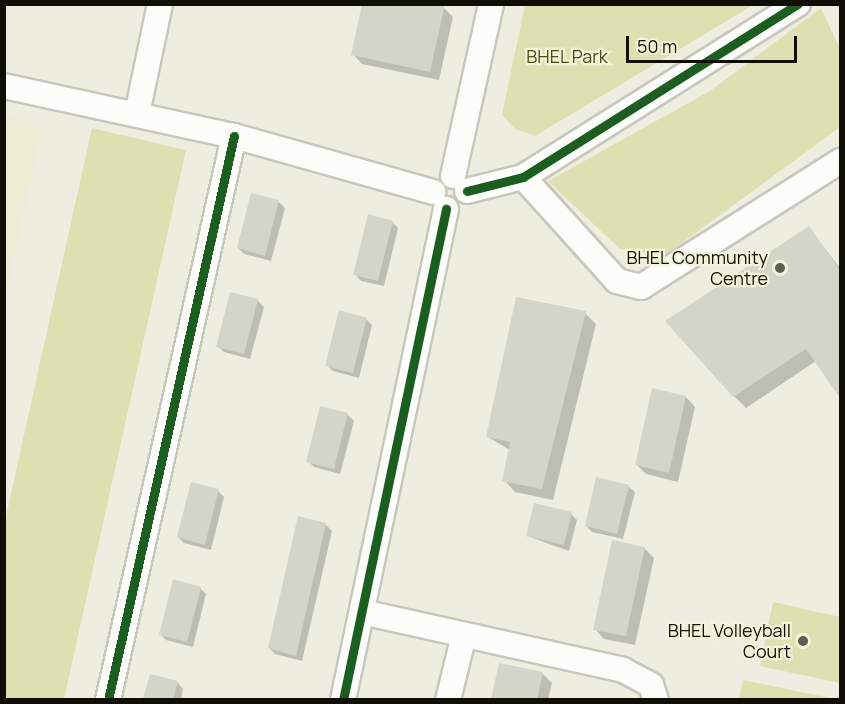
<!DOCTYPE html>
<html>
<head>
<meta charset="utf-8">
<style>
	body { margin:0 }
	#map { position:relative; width:845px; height:704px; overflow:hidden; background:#edeee0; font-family:Manrope,sans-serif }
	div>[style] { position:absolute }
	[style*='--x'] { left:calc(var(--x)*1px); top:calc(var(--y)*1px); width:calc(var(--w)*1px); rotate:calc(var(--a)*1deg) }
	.built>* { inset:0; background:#ebedd4 }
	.green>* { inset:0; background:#dde0b1 }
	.shadow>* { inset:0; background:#0003 }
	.building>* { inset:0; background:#d4d5c9 }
	.roads { filter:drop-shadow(2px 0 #c7c8bd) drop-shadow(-2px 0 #c7c8bd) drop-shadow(0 2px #c7c8bd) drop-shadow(0 -2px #c7c8bd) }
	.minor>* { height:24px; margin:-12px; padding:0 12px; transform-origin:12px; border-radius:12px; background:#fcfcfa }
	.cycleway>* { height:9px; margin:-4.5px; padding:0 4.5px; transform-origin:4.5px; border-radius:4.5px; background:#1b5e20 }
	.dots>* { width:16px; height:16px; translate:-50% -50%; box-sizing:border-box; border:3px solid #f2f4da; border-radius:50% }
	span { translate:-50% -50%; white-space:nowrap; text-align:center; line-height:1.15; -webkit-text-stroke:4.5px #f2f4da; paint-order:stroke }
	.park-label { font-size:18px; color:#4a4c13 }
	.poi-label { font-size:18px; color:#0f0f07 }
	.right { translate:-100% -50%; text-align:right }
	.frame { position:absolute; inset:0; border:6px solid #0f0f07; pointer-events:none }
	.scale { position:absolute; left:626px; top:36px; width:171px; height:27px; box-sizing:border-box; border:3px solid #0f0f07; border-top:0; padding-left:8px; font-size:18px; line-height:21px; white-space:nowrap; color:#0f0f07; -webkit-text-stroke:4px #f2f4da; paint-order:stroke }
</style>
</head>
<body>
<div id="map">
	<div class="built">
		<i style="clip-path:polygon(5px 116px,43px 124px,5px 300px,4px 116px)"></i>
	</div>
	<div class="green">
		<i style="clip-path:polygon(525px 5px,525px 4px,753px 5px,535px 136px,515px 129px,502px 115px)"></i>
		<i style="clip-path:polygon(821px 8px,840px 49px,840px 127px,664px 256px,620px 249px,548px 181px,710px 91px)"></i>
		<i style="clip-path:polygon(92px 128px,186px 150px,64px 699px,5px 699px,5px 521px)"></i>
		<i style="clip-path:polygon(773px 602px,840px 617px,840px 683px,760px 666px)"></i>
		<i style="clip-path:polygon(743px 680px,835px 699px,739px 699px)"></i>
	</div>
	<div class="shadow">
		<i style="clip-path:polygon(444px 8px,453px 17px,439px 80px,362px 64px,353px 54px)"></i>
		<i style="clip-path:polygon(279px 202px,285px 208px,271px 261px,244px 254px,238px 248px)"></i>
		<i style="clip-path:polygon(392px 222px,398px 228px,384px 286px,361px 281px,355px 274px)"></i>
		<i style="clip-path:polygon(809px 228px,840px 268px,840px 395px,816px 361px,746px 408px,734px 396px)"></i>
		<i style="clip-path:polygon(257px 300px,264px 307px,250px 359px,224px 352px,218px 346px)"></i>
		<i style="clip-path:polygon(585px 313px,596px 324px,553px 500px,515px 492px,504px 480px,510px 450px,488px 437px)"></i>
		<i style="clip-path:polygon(366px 319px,372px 325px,359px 378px,333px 371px,326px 365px)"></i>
		<i style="clip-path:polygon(686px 397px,695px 407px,678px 482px,646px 474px,637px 465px)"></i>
		<i style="clip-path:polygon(348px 415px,354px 421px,340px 474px,314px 467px,308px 461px)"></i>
		<i style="clip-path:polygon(628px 486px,635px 492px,623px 539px,592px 532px,586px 526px)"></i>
		<i style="clip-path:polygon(218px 491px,224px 497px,211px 550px,184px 543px,178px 537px)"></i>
		<i style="clip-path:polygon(571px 514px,577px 520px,569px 551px,527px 536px)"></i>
		<i style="clip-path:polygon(326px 525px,332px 531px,302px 661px,275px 654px,269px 648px)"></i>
		<i style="clip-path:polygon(644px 548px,654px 558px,635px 645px,604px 639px,595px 629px)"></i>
		<i style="clip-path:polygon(200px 588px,206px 594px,193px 647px,166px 640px,160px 634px)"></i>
		<i style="clip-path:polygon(500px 665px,542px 673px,552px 683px,548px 700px,492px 700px)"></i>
		<i style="clip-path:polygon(151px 675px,177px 682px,183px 689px,181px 700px,145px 700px)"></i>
	</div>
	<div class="building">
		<i style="clip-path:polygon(362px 4px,445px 4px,430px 72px,351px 55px)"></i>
		<i style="clip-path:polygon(251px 193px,279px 200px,265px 256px,237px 248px)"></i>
		<i style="clip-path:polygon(368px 214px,393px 221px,378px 281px,353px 275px)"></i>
		<i style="clip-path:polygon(809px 226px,840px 270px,840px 398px,806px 349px,733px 397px,665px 321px)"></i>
		<i style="clip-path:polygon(230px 292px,258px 299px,244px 354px,216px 347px)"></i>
		<i style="clip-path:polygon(516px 297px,586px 311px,542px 489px,502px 481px,510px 442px,486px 437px)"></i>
		<i style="clip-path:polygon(339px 310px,367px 318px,353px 373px,325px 366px)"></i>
		<i style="clip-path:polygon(652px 388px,686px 396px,669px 473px,635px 465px)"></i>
		<i style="clip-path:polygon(320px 406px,348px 413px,334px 469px,306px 462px)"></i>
		<i style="clip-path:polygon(596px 477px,629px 485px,617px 534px,585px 526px)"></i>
		<i style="clip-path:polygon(191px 482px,219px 489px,205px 545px,177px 537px)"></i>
		<i style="clip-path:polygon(534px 503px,572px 512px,564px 545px,526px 536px)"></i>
		<i style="clip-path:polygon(298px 516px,326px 523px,296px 656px,268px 648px)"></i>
		<i style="clip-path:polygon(612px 540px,645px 547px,626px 636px,593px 630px)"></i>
		<i style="clip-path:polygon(173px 579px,201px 587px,187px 642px,159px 635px)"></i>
		<i style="clip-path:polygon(499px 663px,543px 672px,537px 699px,491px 699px)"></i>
		<i style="clip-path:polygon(150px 674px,178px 681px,173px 699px,143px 699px)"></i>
	</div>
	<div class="roads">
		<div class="minor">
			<i style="--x:4;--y:86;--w:235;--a:12.3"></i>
			<i style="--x:234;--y:136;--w:207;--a:15.7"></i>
			<i style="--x:137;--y:114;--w:112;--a:-78.2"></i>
			<i style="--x:453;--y:176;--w:176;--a:-77.5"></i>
			<i style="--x:523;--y:177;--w:140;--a:47.9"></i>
			<i style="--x:617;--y:281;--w:25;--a:14"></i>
			<i style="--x:641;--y:287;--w:236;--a:-32.3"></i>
			<i style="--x:467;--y:191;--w:58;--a:-14"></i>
			<i style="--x:523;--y:177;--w:325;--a:-32.2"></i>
			<i style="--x:362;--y:612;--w:267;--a:12.5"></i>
			<i style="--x:623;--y:670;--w:32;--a:28"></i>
			<i style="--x:651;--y:685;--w:16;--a:72"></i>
			<i style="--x:108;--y:700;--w:578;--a:-77.41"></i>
			<i style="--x:343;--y:700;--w:502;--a:-78.15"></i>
			<i style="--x:448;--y:700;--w:67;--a:-76.2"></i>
		</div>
	</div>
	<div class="cycleway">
		<i style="--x:467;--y:191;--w:58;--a:-14"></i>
		<i style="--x:523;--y:177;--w:325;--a:-32.2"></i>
		<i style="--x:108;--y:700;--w:578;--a:-77.41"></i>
		<i style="--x:343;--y:700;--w:502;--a:-78.15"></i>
	</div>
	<div class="dots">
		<i style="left:780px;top:268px;background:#5d5d53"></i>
		<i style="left:803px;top:641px;background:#5d5d53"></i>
	</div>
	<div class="park-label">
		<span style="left:567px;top:56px">BHEL Park</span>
	</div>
	<div class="poi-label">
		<span class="right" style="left:768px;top:268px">BHEL Community<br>Centre</span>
		<span class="right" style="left:791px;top:641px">BHEL Volleyball<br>Court</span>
	</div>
	<div class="frame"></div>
	<div class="scale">50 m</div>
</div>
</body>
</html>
